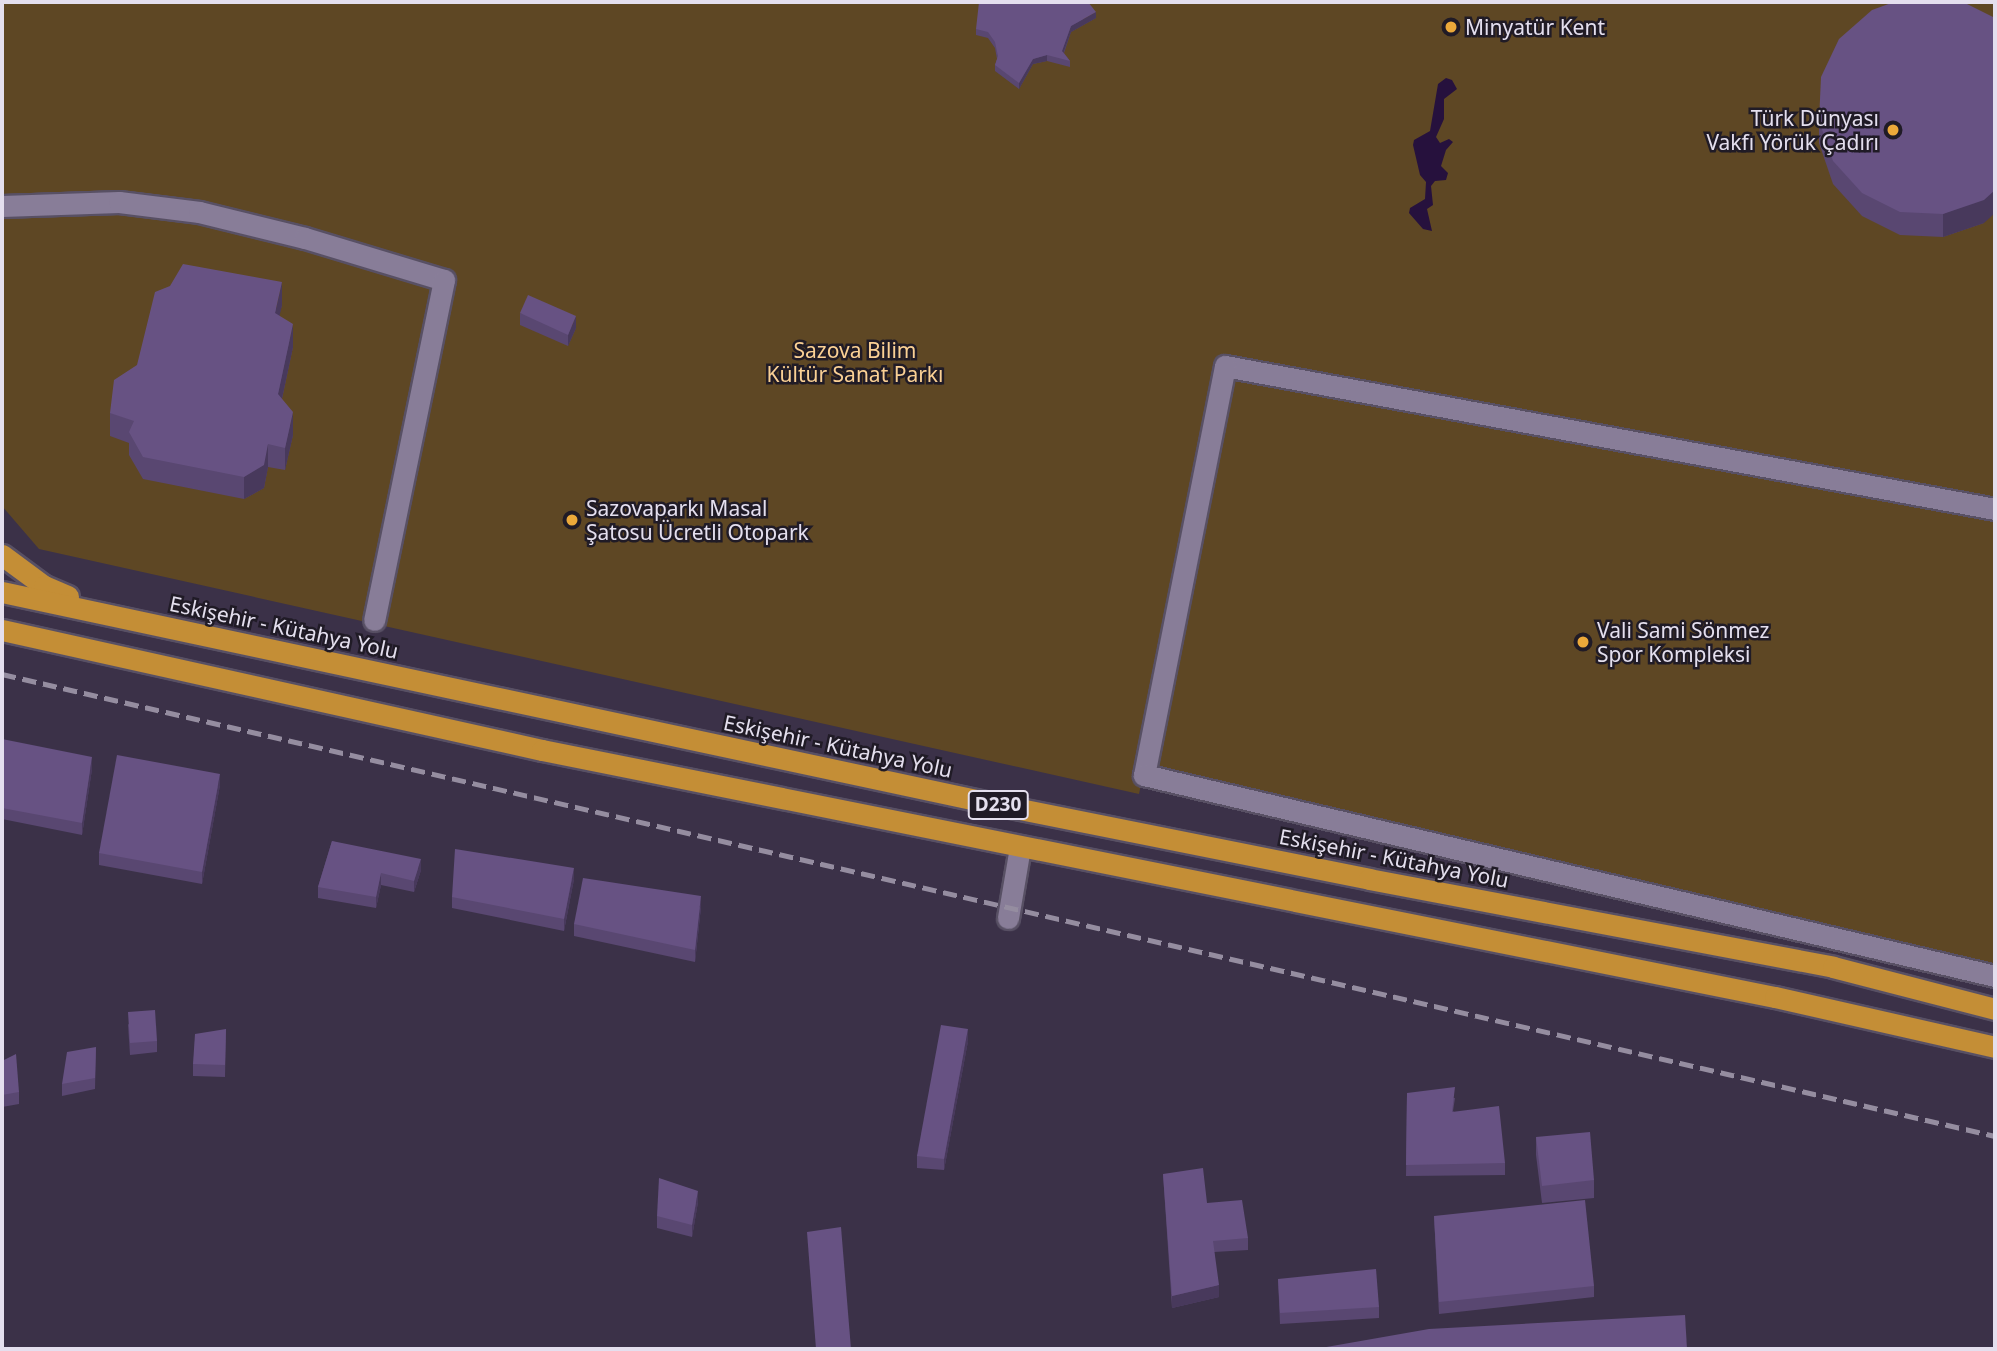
<!DOCTYPE html>
<html>
<head>
<meta charset="utf-8">
<style>
	body { margin:0 }
	#map { position:relative; width:1997px; height:1351px; overflow:hidden; background:#3b3148; font-family:"Noto Sans",sans-serif }
	div>[style] { position:absolute }
	[style*='--x'] { left:calc(var(--x)*1px); top:calc(var(--y)*1px); width:calc(var(--w)*1px); rotate:calc(var(--a)*1deg) }
	.green>* { inset:0; background:#5e4724 }
	.water>* { inset:0; background:#26113d }
	.roads { filter:drop-shadow(2px 0 #585064) drop-shadow(-2px 0 #585064) drop-shadow(0 2px #585064) drop-shadow(0 -2px #585064) }
	.minor>* { height:21px; margin:-10.5px; padding:0 10.5px; transform-origin:10.5px; border-radius:10.5px; background:#887d98 }
	.highway>* { height:21px; margin:-10.5px; padding:0 10.5px; transform-origin:10.5px; border-radius:10.5px; background:#c48e36 }
	.rail>* { height:5px; margin-top:-2.5px; transform-origin:0; background:repeating-linear-gradient(90deg,#958da0 0 14px,transparent 0 21px) }
	.wall>* { inset:0; background:#594771 }
	.shaded-wall>* { inset:0; background:#48395c }
	.building>* { inset:0; background:#675283 }
	.dots>* { width:19px; height:19px; translate:-50% -50%; box-sizing:border-box; border:4px solid #201b26; border-radius:50% }
	span { translate:-50% -50%; white-space:nowrap; text-align:center; line-height:1.15; -webkit-text-stroke:5px #201b26; paint-order:stroke }
	.shield-label span { padding:2px 5px; background:#201b26; border:2px solid; border-radius:5px; -webkit-text-stroke-width:0 }
	.shield-label { font-size:19px; color:#e4dfee; font-weight:700 }
	.poi-label { font-size:21px; color:#e4dfee }
	.left { translate:0 -50%; text-align:left }
	.right { translate:-100% -50%; text-align:right }
	.park-label { font-size:21px; color:#fad094 }
	.street-label { font-size:21px; color:#e4dfee }
	.frame { position:absolute; inset:0; border:4px solid #e4dfee; pointer-events:none }
</style>
</head>
<body>
<div id="map">
	<div class="green">
		<i style="clip-path:polygon(2px 2px,1995px 2px,1995px 976px,1143px 775px,1139px 794px,39px 549px,2px 506px)"></i>
	</div>
	<div class="water">
		<i style="clip-path:polygon(1446px 78px,1452px 80px,1457px 89px,1444px 99px,1444px 119px,1436px 137px,1440px 143px,1449px 139px,1453px 142px,1446px 150px,1441px 166px,1448px 173px,1446px 180px,1435px 181px,1431px 186px,1433px 205px,1427px 209px,1432px 231px,1423px 229px,1409px 213px,1410px 208px,1425px 199px,1426px 182px,1420px 175px,1413px 145px,1414px 140px,1430px 131px,1438px 84px)"></i>
	</div>
	<div class="roads">
		<div class="minor">
			<i style="--x:2;--y:206;--w:117;--a:-2"></i>
			<i style="--x:119;--y:202;--w:81;--a:7.1"></i>
			<i style="--x:199;--y:212;--w:109;--a:13.8"></i>
			<i style="--x:305;--y:238;--w:145;--a:16.8"></i>
			<i style="--x:444;--y:280;--w:347;--a:101.6"></i>
			<i style="--x:1995;--y:509;--w:783;--a:-169.48"></i>
			<i style="--x:1225;--y:366;--w:417;--a:101.2"></i>
			<i style="--x:1144;--y:775;--w:874;--a:13.29"></i>
			<i style="--x:1008;--y:918;--w:72;--a:-80.4"></i>
		</div>
		<div class="highway">
			<i style="--x:2;--y:555;--w:52;--a:36.4"></i>
			<i style="--x:44;--y:586;--w:26;--a:23"></i>
			<i style="--x:2;--y:592;--w:1020;--a:12.05"></i>
			<i style="--x:1000;--y:805;--w:376;--a:11.3"></i>
			<i style="--x:1369;--y:879;--w:472;--a:10.7"></i>
			<i style="--x:1833;--y:967;--w:167;--a:14.5"></i>
			<i style="--x:2;--y:630;--w:553;--a:12.53"></i>
			<i style="--x:542;--y:750;--w:1257;--a:11.33"></i>
			<i style="--x:1775;--y:997;--w:226;--a:12.8"></i>
		</div>
	</div>
	<div class="rail">
		<i style="--x:2;--y:674;--w:2046;--a:13.05"></i>
	</div>
	<div class="wall">
		<i style="clip-path:polygon(1096px 18px,1071px 32px,1064px 53px,1070px 61px,1070px 67px,1047px 61px,1033px 64px,1019px 89px,995px 71px,995px 65px,997px 59px,995px 48px,988px 38px,976px 35px,976px 29px)"></i>
		<i style="clip-path:polygon(1819px 121px,1984px 223px,1943px 237px,1900px 235px,1862px 216px,1833px 184px,1819px 143px)"></i>
		<i style="clip-path:polygon(282px 305px,279px 316px,293px 347px,282px 399px,293px 435px,285px 470px,268px 467px,264px 488px,244px 499px,143px 479px,129px 455px,129px 443px,110px 436px,110px 413px)"></i>
		<i style="clip-path:polygon(520px 313px,576px 328px,568px 346px,520px 325px)"></i>
		<i style="clip-path:polygon(2px 739px,92px 769px,82px 835px,2px 819px)"></i>
		<i style="clip-path:polygon(220px 785px,202px 884px,99px 865px,99px 853px)"></i>
		<i style="clip-path:polygon(332px 841px,421px 870px,414px 892px,381px 885px,376px 908px,318px 898px,318px 887px)"></i>
		<i style="clip-path:polygon(574px 879px,564px 931px,452px 908px,452px 897px)"></i>
		<i style="clip-path:polygon(701px 907px,695px 962px,574px 936px,574px 924px)"></i>
		<i style="clip-path:polygon(128px 1024px,157px 1041px,157px 1052px,130px 1055px)"></i>
		<i style="clip-path:polygon(226px 1029px,225px 1077px,193px 1076px,193px 1064px)"></i>
		<i style="clip-path:polygon(968px 1041px,944px 1170px,917px 1168px,917px 1156px)"></i>
		<i style="clip-path:polygon(96px 1047px,95px 1089px,62px 1096px,62px 1084px)"></i>
		<i style="clip-path:polygon(2px 1061px,19px 1092px,19px 1104px,2px 1107px)"></i>
		<i style="clip-path:polygon(1407px 1093px,1455px 1098px,1453px 1111px,1505px 1163px,1505px 1175px,1406px 1176px)"></i>
		<i style="clip-path:polygon(1536px 1137px,1594px 1180px,1594px 1198px,1542px 1203px,1536px 1155px)"></i>
		<i style="clip-path:polygon(1163px 1174px,1207px 1203px,1248px 1238px,1248px 1250px,1214px 1252px,1219px 1297px,1172px 1308px)"></i>
		<i style="clip-path:polygon(698px 1202px,692px 1237px,657px 1228px,657px 1216px)"></i>
		<i style="clip-path:polygon(1434px 1216px,1594px 1286px,1594px 1297px,1439px 1314px)"></i>
		<i style="clip-path:polygon(1278px 1279px,1379px 1307px,1379px 1318px,1280px 1324px)"></i>
	</div>
	<div class="shaded-wall">
		<i style="clip-path:polygon(1096px 12px,1096px 18px,1071px 32px,1062px 57px,1062px 51px,1071px 26px)"></i>
		<i style="clip-path:polygon(1047px 55px,1047px 61px,1033px 64px,1019px 89px,1019px 83px,1033px 59px)"></i>
		<i style="clip-path:polygon(1995px 190px,1995px 213px,1984px 223px,1943px 237px,1943px 214px)"></i>
		<i style="clip-path:polygon(282px 282px,282px 305px,275px 336px,275px 313px)"></i>
		<i style="clip-path:polygon(576px 316px,576px 328px,568px 346px,568px 335px)"></i>
		<i style="clip-path:polygon(293px 324px,293px 347px,278px 417px,278px 394px)"></i>
		<i style="clip-path:polygon(293px 412px,293px 435px,285px 470px,285px 448px)"></i>
		<i style="clip-path:polygon(268px 444px,268px 467px,264px 488px,244px 499px,244px 477px)"></i>
		<i style="clip-path:polygon(92px 757px,92px 769px,82px 835px,82px 823px)"></i>
		<i style="clip-path:polygon(220px 774px,220px 785px,202px 884px,202px 872px)"></i>
		<i style="clip-path:polygon(421px 859px,421px 870px,414px 892px,414px 881px)"></i>
		<i style="clip-path:polygon(574px 868px,574px 879px,564px 931px,564px 919px)"></i>
		<i style="clip-path:polygon(381px 873px,381px 885px,376px 908px,376px 897px)"></i>
		<i style="clip-path:polygon(701px 896px,701px 907px,695px 962px,695px 950px)"></i>
		<i style="clip-path:polygon(968px 1029px,968px 1041px,944px 1170px,944px 1159px)"></i>
		<i style="clip-path:polygon(698px 1191px,698px 1202px,692px 1237px,692px 1225px)"></i>
		<i style="clip-path:polygon(1219px 1285px,1219px 1297px,1172px 1308px,1172px 1296px)"></i>
	</div>
	<div class="building">
		<i style="clip-path:polygon(979px 2px,1088px 2px,1096px 12px,1071px 26px,1062px 51px,1070px 61px,1047px 55px,1033px 59px,1019px 83px,995px 65px,998px 56px,995px 42px,988px 32px,976px 29px)"></i>
		<i style="clip-path:polygon(1894px 2px,1963px 2px,1995px 18px,1995px 190px,1984px 200px,1943px 214px,1900px 212px,1862px 193px,1833px 161px,1819px 121px,1821px 77px,1839px 39px,1872px 10px)"></i>
		<i style="clip-path:polygon(183px 264px,282px 282px,275px 313px,293px 324px,278px 394px,293px 412px,285px 448px,268px 444px,264px 465px,244px 477px,143px 457px,129px 432px,134px 421px,110px 413px,114px 380px,137px 365px,155px 292px,170px 286px)"></i>
		<i style="clip-path:polygon(528px 295px,576px 316px,568px 335px,520px 313px)"></i>
		<i style="clip-path:polygon(2px 739px,92px 757px,82px 823px,2px 808px)"></i>
		<i style="clip-path:polygon(117px 755px,220px 774px,202px 872px,99px 853px)"></i>
		<i style="clip-path:polygon(332px 841px,421px 859px,414px 881px,381px 873px,376px 897px,318px 887px)"></i>
		<i style="clip-path:polygon(455px 849px,574px 868px,564px 919px,452px 897px)"></i>
		<i style="clip-path:polygon(583px 878px,701px 896px,695px 950px,574px 924px)"></i>
		<i style="clip-path:polygon(155px 1010px,157px 1041px,130px 1043px,128px 1012px)"></i>
		<i style="clip-path:polygon(941px 1025px,968px 1029px,944px 1159px,917px 1156px)"></i>
		<i style="clip-path:polygon(226px 1029px,225px 1065px,193px 1064px,195px 1034px)"></i>
		<i style="clip-path:polygon(96px 1047px,95px 1078px,62px 1084px,67px 1052px)"></i>
		<i style="clip-path:polygon(16px 1054px,19px 1092px,2px 1095px,2px 1061px)"></i>
		<i style="clip-path:polygon(1455px 1087px,1452px 1112px,1499px 1106px,1505px 1163px,1406px 1165px,1407px 1093px)"></i>
		<i style="clip-path:polygon(1590px 1132px,1594px 1180px,1542px 1186px,1536px 1137px)"></i>
		<i style="clip-path:polygon(1203px 1168px,1207px 1203px,1242px 1200px,1248px 1238px,1213px 1241px,1219px 1285px,1172px 1296px,1163px 1174px)"></i>
		<i style="clip-path:polygon(659px 1178px,698px 1191px,692px 1225px,657px 1216px)"></i>
		<i style="clip-path:polygon(1585px 1200px,1594px 1286px,1439px 1302px,1434px 1216px)"></i>
		<i style="clip-path:polygon(841px 1227px,851px 1349px,816px 1349px,807px 1232px)"></i>
		<i style="clip-path:polygon(1376px 1269px,1379px 1307px,1280px 1313px,1278px 1279px)"></i>
		<i style="clip-path:polygon(1685px 1315px,1687px 1349px,1315px 1349px,1429px 1329px)"></i>
	</div>
	<div class="dots">
		<i style="left:1451px;top:27px;background:#eca93a"></i>
		<i style="left:1893px;top:130px;background:#eca93a"></i>
		<i style="left:572px;top:520px;background:#eca93a"></i>
		<i style="left:1583px;top:642px;background:#eca93a"></i>
	</div>
	<div class="shield-label">
		<span style="left:998px;top:805px">D230</span>
	</div>
	<div class="poi-label">
		<span class="left" style="left:1465px;top:27px">Minyatür Kent</span>
		<span class="right" style="left:1879px;top:130px">Türk Dünyası<br>Vakfı Yörük Çadırı</span>
		<span class="left" style="left:586px;top:520px">Sazovaparkı Masal<br>Şatosu Ücretli Otopark</span>
		<span class="left" style="left:1597px;top:642px">Vali Sami Sönmez<br>Spor Kompleksi</span>
	</div>
	<div class="park-label">
		<span style="left:855px;top:362px">Sazova Bilim<br>Kültür Sanat Parkı</span>
	</div>
	<div class="street-label">
		<span style="left:284px;top:627px;rotate:12deg">Eskişehir - Kütahya Yolu</span>
		<span style="left:838px;top:746px;rotate:12deg">Eskişehir - Kütahya Yolu</span>
		<span style="left:1394px;top:858px;rotate:11deg">Eskişehir - Kütahya Yolu</span>
	</div>
	<div class="frame"></div>
</div>
</body>
</html>
